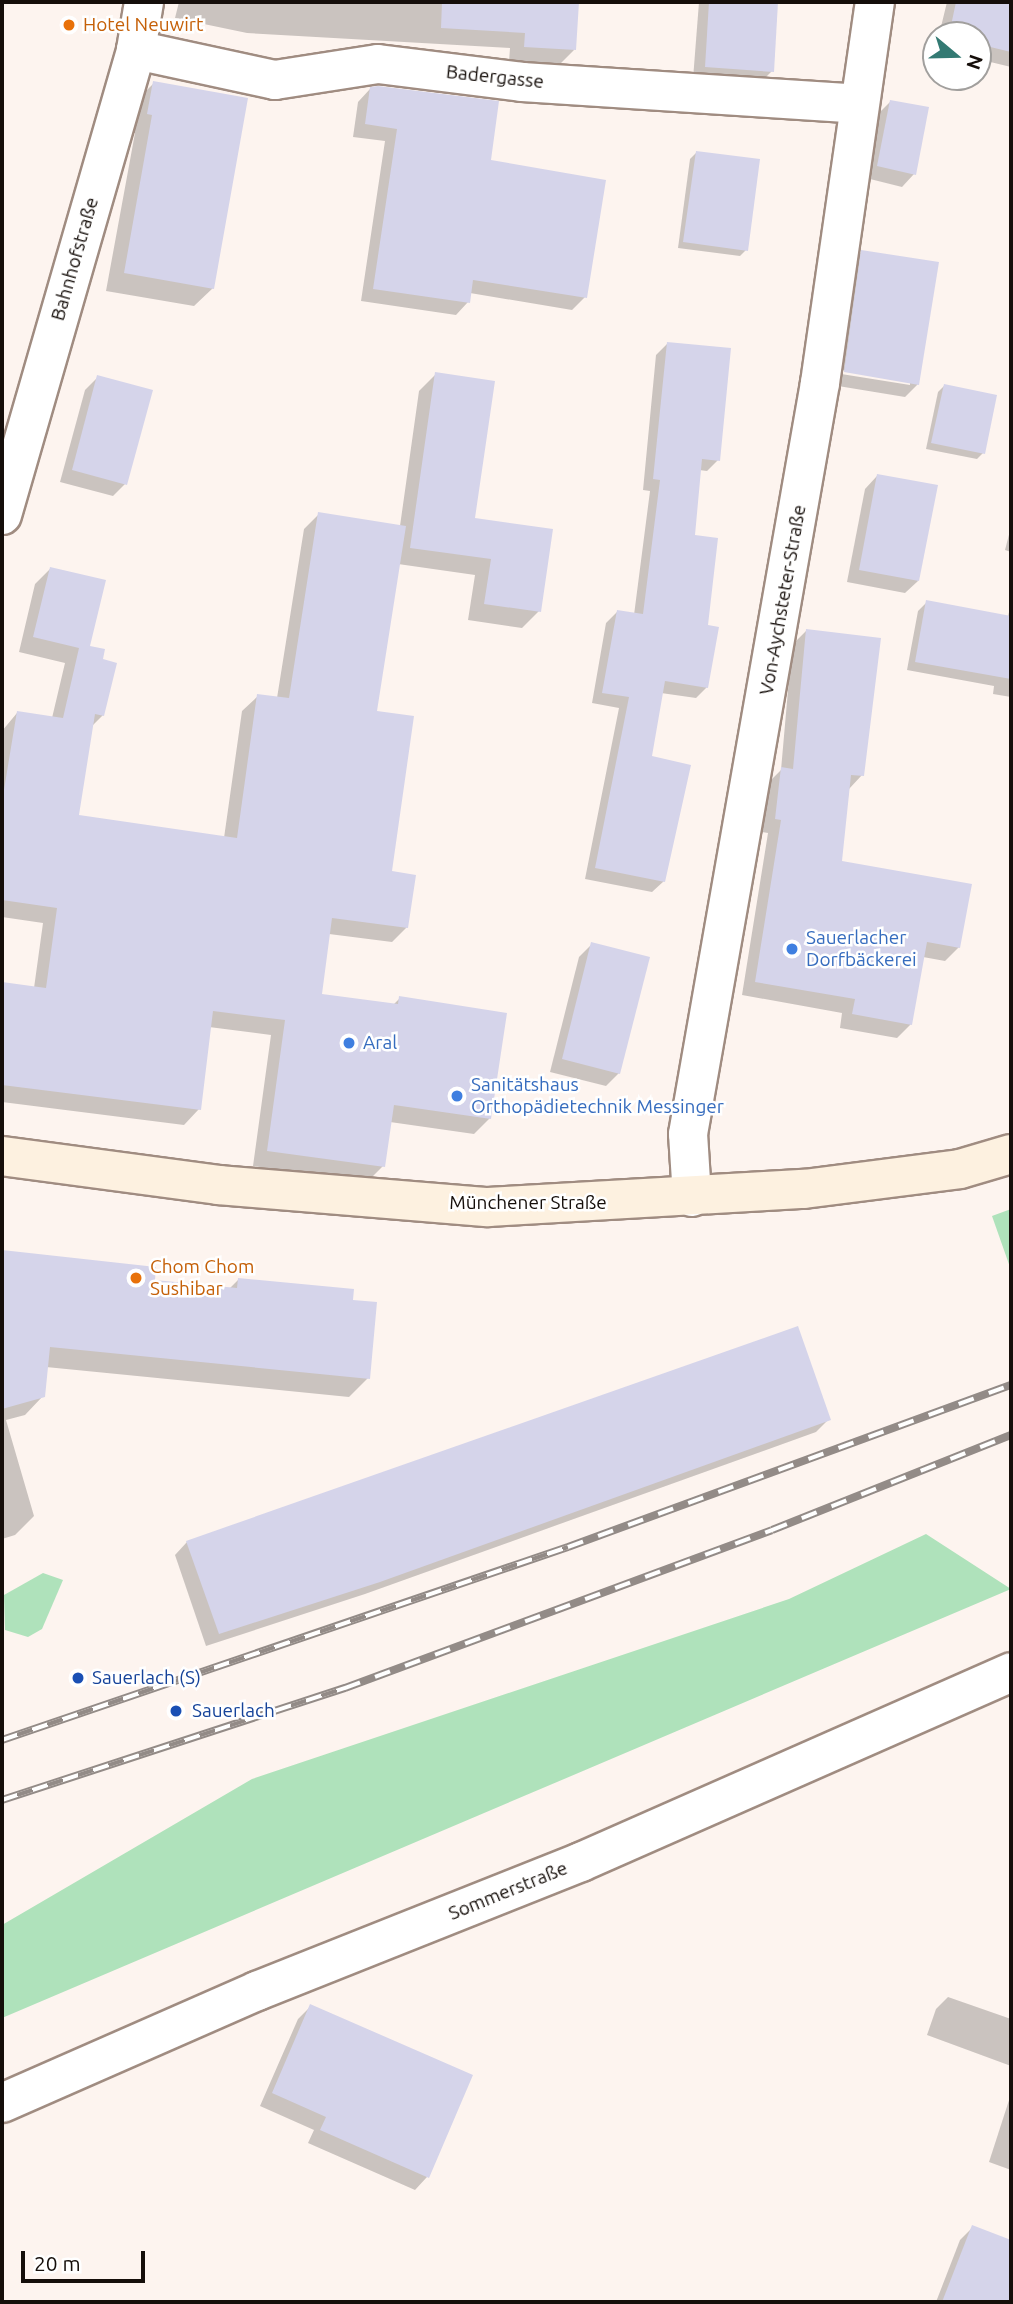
<!DOCTYPE html>
<html>
<head>
<meta charset="utf-8">
<style>
	body { margin:0 }
	#map { position:relative; width:1013px; height:2304px; overflow:hidden; background:#fdf4ef; font-family:Ubuntu,sans-serif }
	div>[style] { position:absolute }
	[style*='--x'] { left:calc(var(--x)*1px); top:calc(var(--y)*1px); width:calc(var(--w)*1px); rotate:calc(var(--a)*1deg) }
	.green>* { inset:0; background:#afe2bb }
	.shadow>* { inset:0; background:#0003 }
	.building>* { inset:0; background:#d5d4ea }
	.roads { filter:drop-shadow(2px 0 #a08c81) drop-shadow(-2px 0 #a08c81) drop-shadow(0 2px #a08c81) drop-shadow(0 -2px #a08c81) }
	.street>* { height:38px; margin:-19px; padding:0 19px; transform-origin:19px; border-radius:19px; background:#fff }
	.secondary>* { height:38px; margin:-19px; padding:0 19px; transform-origin:19px; border-radius:19px; background:#fdf1e0 }
	.rail>* { height:8px; margin-top:-4px; transform-origin:0; background:repeating-linear-gradient(90deg,#fff 0 16px,#938b87 0 32px); box-sizing:border-box; border-block:2px solid #938b87 }
	.dots>* { width:19px; height:19px; translate:-50% -50%; box-sizing:border-box; border:4px solid #fff; border-radius:50% }
	span { translate:-50% -50%; white-space:nowrap; text-align:center; line-height:1.15; -webkit-text-stroke:5px #fff; paint-order:stroke }
	.food-label { font-size:19px; color:#c56008 }
	.left { translate:0 -50%; text-align:left }
	.street-label { font-size:19px; color:#150e0a }
	.shop-label { font-size:19px; color:#366cbe }
	.transit-label { font-size:19px; color:#164399 }
	.frame { position:absolute; inset:0; border:4px solid #150e0a; pointer-events:none }
	.north { position:absolute; left:922px; top:21px; width:70px; height:70px; box-sizing:border-box; background:#fff; border:2px solid #a19f9d; border-radius:50%; rotate:109deg; font-size:19px; font-weight:700; line-height:28px; text-align:center; color:#150e0a }
	.north::after { content:''; display:block; margin:auto; width:24px; height:32px; background:#337a73; clip-path:polygon(50% 0,100% 100%,50% 72%,0 100%) }
	.scale { position:absolute; left:21px; top:2251px; width:124px; height:32px; box-sizing:border-box; border:4px solid #150e0a; border-top:0; padding-left:9px; font-size:21px; line-height:24px; white-space:nowrap; color:#150e0a; -webkit-text-stroke:5px #fff; paint-order:stroke }
</style>
</head>
<body>
<div id="map">
	<div class="green">
		<i style="clip-path:polygon(1011px 1209px,1011px 1270px,992px 1216px)"></i>
		<i style="clip-path:polygon(926px 1534px,1011px 1589px,2px 2018px,2px 1925px,252px 1779px,789px 1599px)"></i>
		<i style="clip-path:polygon(43px 1573px,63px 1580px,42px 1629px,28px 1637px,5px 1630px,4px 1595px)"></i>
	</div>
	<div class="shadow">
		<i style="clip-path:polygon(179px 2px,577px 2px,574px 50px,559px 65px,509px 62px,510px 48px,247px 33px,175px 18px)"></i>
		<i style="clip-path:polygon(699px 2px,777px 2px,772px 71px,759px 84px,693px 79px)"></i>
		<i style="clip-path:polygon(947px 2px,1011px 2px,1011px 67px,978px 59px,978px 35px,939px 35px)"></i>
		<i style="clip-path:polygon(154px 83px,213px 288px,194px 306px,106px 291px,135px 133px,129px 133px,135px 102px)"></i>
		<i style="clip-path:polygon(370px 89px,489px 162px,585px 297px,572px 310px,470px 293px,468px 302px,456px 315px,361px 301px,385px 141px,353px 137px,358px 102px)"></i>
		<i style="clip-path:polygon(890px 102px,914px 174px,902px 187px,866px 178px,877px 115px)"></i>
		<i style="clip-path:polygon(697px 152px,746px 250px,740px 256px,678px 248px,690px 159px)"></i>
		<i style="clip-path:polygon(evenodd,862px 251px,918px 384px,905px 397px,832px 385px,849px 264px,862px 251px,835px 369px,910px 381px,910px 385px,835px 373px,835px 369px)"></i>
		<i style="clip-path:polygon(667px 344px,718px 460px,707px 471px,699px 470px,693px 537px,706px 627px,707px 687px,696px 698px,661px 693px,650px 757px,664px 881px,652px 892px,585px 879px,619px 708px,592px 703px,606px 623px,617px 612px,634px 615px,650px 491px,643px 490px,656px 355px)"></i>
		<i style="clip-path:polygon(436px 374px,473px 519px,539px 611px,522px 628px,468px 620px,475px 575px,398px 564px,375px 712px,390px 873px,407px 927px,392px 942px,329px 934px,320px 996px,393px 1005px,400px 998px,490px 1118px,474px 1134px,390px 1122px,383px 1166px,368px 1181px,253px 1166px,271px 1035px,209px 1027px,199px 1109px,184px 1125px,2px 1102px,2px 984px,34px 988px,43px 923px,2px 917px,2px 731px,17px 713px,52px 718px,65px 663px,19px 652px,35px 584px,50px 569px,88px 647px,101px 661px,103px 715px,91px 727px,77px 816px,224px 838px,242px 711px,258px 696px,277px 698px,304px 529px,319px 514px,400px 526px,419px 391px)"></i>
		<i style="clip-path:polygon(98px 377px,125px 484px,113px 496px,60px 482px,85px 390px)"></i>
		<i style="clip-path:polygon(944px 386px,983px 453px,977px 459px,926px 449px,938px 392px)"></i>
		<i style="clip-path:polygon(877px 476px,918px 581px,905px 593px,847px 582px,865px 489px)"></i>
		<i style="clip-path:polygon(1011px 527px,1011px 552px,1005px 550px)"></i>
		<i style="clip-path:polygon(927px 602px,1008px 617px,1011px 602px,1011px 697px,993px 694px,994px 686px,907px 670px,918px 611px)"></i>
		<i style="clip-path:polygon(806px 631px,862px 775px,849px 789px,840px 863px,959px 947px,945px 961px,923px 957px,911px 1024px,897px 1038px,840px 1028px,842px 1013px,742px 995px,768px 833px,762px 832px,768px 783px,781px 770px,792px 645px)"></i>
		<i style="clip-path:polygon(592px 944px,619px 1073px,606px 1086px,550px 1072px,579px 957px)"></i>
		<i style="clip-path:polygon(2px 1252px,154px 1268px,153px 1282px,229px 1289px,238px 1280px,351px 1302px,368px 1378px,349px 1397px,46px 1367px,43px 1396px,25px 1415px,6px 1420px,34px 1516px,15px 1535px,2px 1539px)"></i>
		<i style="clip-path:polygon(829px 1419px,816px 1432px,365px 1594px,206px 1646px,175px 1555px,187px 1542px)"></i>
		<i style="clip-path:polygon(948px 1997px,1011px 2019px,1011px 2066px,927px 2035px,936px 2009px)"></i>
		<i style="clip-path:polygon(311px 2006px,427px 2177px,415px 2190px,308px 2143px,314px 2130px,260px 2106px,298px 2019px)"></i>
		<i style="clip-path:polygon(1011px 2094px,1011px 2170px,989px 2162px)"></i>
		<i style="clip-path:polygon(973px 2227px,1011px 2242px,1011px 2302px,936px 2302px,960px 2240px)"></i>
	</div>
	<div class="building">
		<i style="clip-path:polygon(442px 2px,579px 2px,576px 50px,524px 47px,525px 33px,441px 28px)"></i>
		<i style="clip-path:polygon(709px 2px,778px 2px,774px 72px,705px 67px)"></i>
		<i style="clip-path:polygon(956px 2px,1011px 2px,1011px 52px,978px 44px,978px 35px,949px 35px)"></i>
		<i style="clip-path:polygon(153px 81px,248px 98px,214px 289px,124px 273px,152px 115px,147px 114px)"></i>
		<i style="clip-path:polygon(378px 86px,499px 101px,491px 160px,606px 180px,587px 298px,473px 280px,470px 303px,373px 289px,397px 129px,365px 124px,370px 87px)"></i>
		<i style="clip-path:polygon(890px 100px,929px 107px,916px 175px,877px 166px)"></i>
		<i style="clip-path:polygon(696px 151px,760px 159px,748px 251px,683px 242px)"></i>
		<i style="clip-path:polygon(861px 250px,939px 262px,919px 385px,844px 372px)"></i>
		<i style="clip-path:polygon(667px 342px,731px 348px,720px 461px,702px 459px,695px 535px,718px 538px,708px 625px,719px 627px,708px 688px,665px 681px,652px 756px,691px 765px,665px 882px,595px 868px,629px 697px,602px 693px,617px 610px,643px 614px,660px 480px,653px 479px)"></i>
		<i style="clip-path:polygon(435px 372px,495px 381px,475px 518px,553px 529px,541px 612px,484px 604px,491px 559px,410px 548px)"></i>
		<i style="clip-path:polygon(97px 375px,153px 390px,127px 485px,72px 470px)"></i>
		<i style="clip-path:polygon(944px 384px,997px 395px,985px 454px,931px 443px)"></i>
		<i style="clip-path:polygon(877px 474px,938px 485px,919px 581px,859px 570px)"></i>
		<i style="clip-path:polygon(318px 512px,406px 526px,377px 711px,414px 716px,392px 871px,416px 875px,408px 928px,332px 918px,322px 994px,398px 1004px,399px 996px,507px 1013px,491px 1119px,394px 1105px,385px 1167px,267px 1151px,285px 1020px,213px 1011px,201px 1110px,2px 1085px,2px 982px,46px 988px,57px 908px,2px 900px,2px 802px,17px 711px,63px 718px,79px 648px,33px 637px,50px 567px,106px 580px,90px 646px,105px 649px,103px 659px,117px 663px,104px 716px,95px 714px,79px 815px,237px 838px,257px 694px,289px 698px)"></i>
		<i style="clip-path:polygon(926px 600px,1011px 616px,1011px 679px,915px 662px)"></i>
		<i style="clip-path:polygon(806px 629px,881px 638px,864px 776px,851px 775px,842px 861px,972px 884px,960px 948px,927px 942px,912px 1025px,852px 1014px,855px 999px,755px 982px,781px 820px,775px 819px,781px 767px,793px 769px)"></i>
		<i style="clip-path:polygon(591px 942px,650px 957px,620px 1074px,562px 1059px)"></i>
		<i style="clip-path:polygon(2px 1250px,156px 1267px,155px 1280px,237px 1288px,238px 1278px,354px 1289px,353px 1300px,377px 1302px,370px 1379px,50px 1347px,45px 1397px,2px 1409px)"></i>
		<i style="clip-path:polygon(798px 1326px,831px 1420px,380px 1582px,219px 1634px,186px 1541px)"></i>
		<i style="clip-path:polygon(310px 2004px,473px 2075px,429px 2178px,320px 2130px,326px 2117px,272px 2093px)"></i>
		<i style="clip-path:polygon(972px 2225px,1011px 2240px,1011px 2302px,942px 2302px)"></i>
	</div>
	<div class="roads">
		<div class="street">
			<i style="--x:136;--y:50;--w:142;--a:12.2"></i>
			<i style="--x:275;--y:80;--w:104;--a:-8.8"></i>
			<i style="--x:378;--y:64;--w:145;--a:7.1"></i>
			<i style="--x:522;--y:82;--w:337;--a:3.7"></i>
			<i style="--x:2;--y:515;--w:484;--a:-73.9"></i>
			<i style="--x:136;--y:50;--w:49;--a:-80.5"></i>
			<i style="--x:692;--y:1197;--w:63;--a:-93.6"></i>
			<i style="--x:688;--y:1134;--w:763;--a:-80.03"></i>
			<i style="--x:820;--y:383;--w:385;--a:-81.8"></i>
			<i style="--x:2;--y:2103;--w:279;--a:-23.7"></i>
			<i style="--x:257;--y:1991;--w:349;--a:-21.7"></i>
			<i style="--x:581;--y:1862;--w:470;--a:-23.8"></i>
		</div>
		<div class="secondary">
			<i style="--x:2;--y:1156;--w:218;--a:7.6"></i>
			<i style="--x:218;--y:1185;--w:271;--a:4.7"></i>
			<i style="--x:488;--y:1207;--w:317;--a:-3.3"></i>
			<i style="--x:804;--y:1189;--w:157;--a:-7.3"></i>
			<i style="--x:960;--y:1169;--w:53;--a:-16.4"></i>
		</div>
	</div>
	<div class="rail">
		<i style="--x:2;--y:1740;--w:598;--a:-18.83"></i>
		<i style="--x:568;--y:1547;--w:472;--a:-20.1"></i>
		<i style="--x:2;--y:1800;--w:361;--a:-18.1"></i>
		<i style="--x:345;--y:1688;--w:455;--a:-20.3"></i>
		<i style="--x:772;--y:1530;--w:257;--a:-21.7"></i>
	</div>
	<div class="dots">
		<i style="left:69px;top:25px;background:#e8710a"></i>
		<i style="left:792px;top:949px;background:#3f7fe0"></i>
		<i style="left:349px;top:1043px;background:#3f7fe0"></i>
		<i style="left:457px;top:1096px;background:#3f7fe0"></i>
		<i style="left:136px;top:1278px;background:#e8710a"></i>
		<i style="left:78px;top:1678px;background:#1a4fb4"></i>
		<i style="left:176px;top:1711px;background:#1a4fb4"></i>
	</div>
	<div class="food-label">
		<span class="left" style="left:83px;top:25px">Hotel Neuwirt</span>
		<span class="left" style="left:150px;top:1278px">Chom Chom<br>Sushibar</span>
	</div>
	<div class="street-label">
		<span style="left:495px;top:77px;rotate:6deg">Badergasse</span>
		<span style="left:75px;top:259px;rotate:-74deg">Bahnhofstraße</span>
		<span style="left:783px;top:600px;rotate:-80deg">Von-Aychsteter-Straße</span>
		<span style="left:528px;top:1203px">Münchener Straße</span>
		<span style="left:508px;top:1891px;rotate:-22deg">Sommerstraße</span>
	</div>
	<div class="shop-label">
		<span class="left" style="left:806px;top:949px">Sauerlacher<br>Dorfbäckerei</span>
		<span class="left" style="left:363px;top:1043px">Aral</span>
		<span class="left" style="left:471px;top:1096px">Sanitätshaus<br>Orthopädietechnik Messinger</span>
	</div>
	<div class="transit-label">
		<span class="left" style="left:92px;top:1678px">Sauerlach (S)</span>
		<span class="left" style="left:192px;top:1711px">Sauerlach</span>
	</div>
	<div class="frame"></div>
	<div class="north">N</div>
	<div class="scale">20 m</div>
</div>
</body>
</html>
